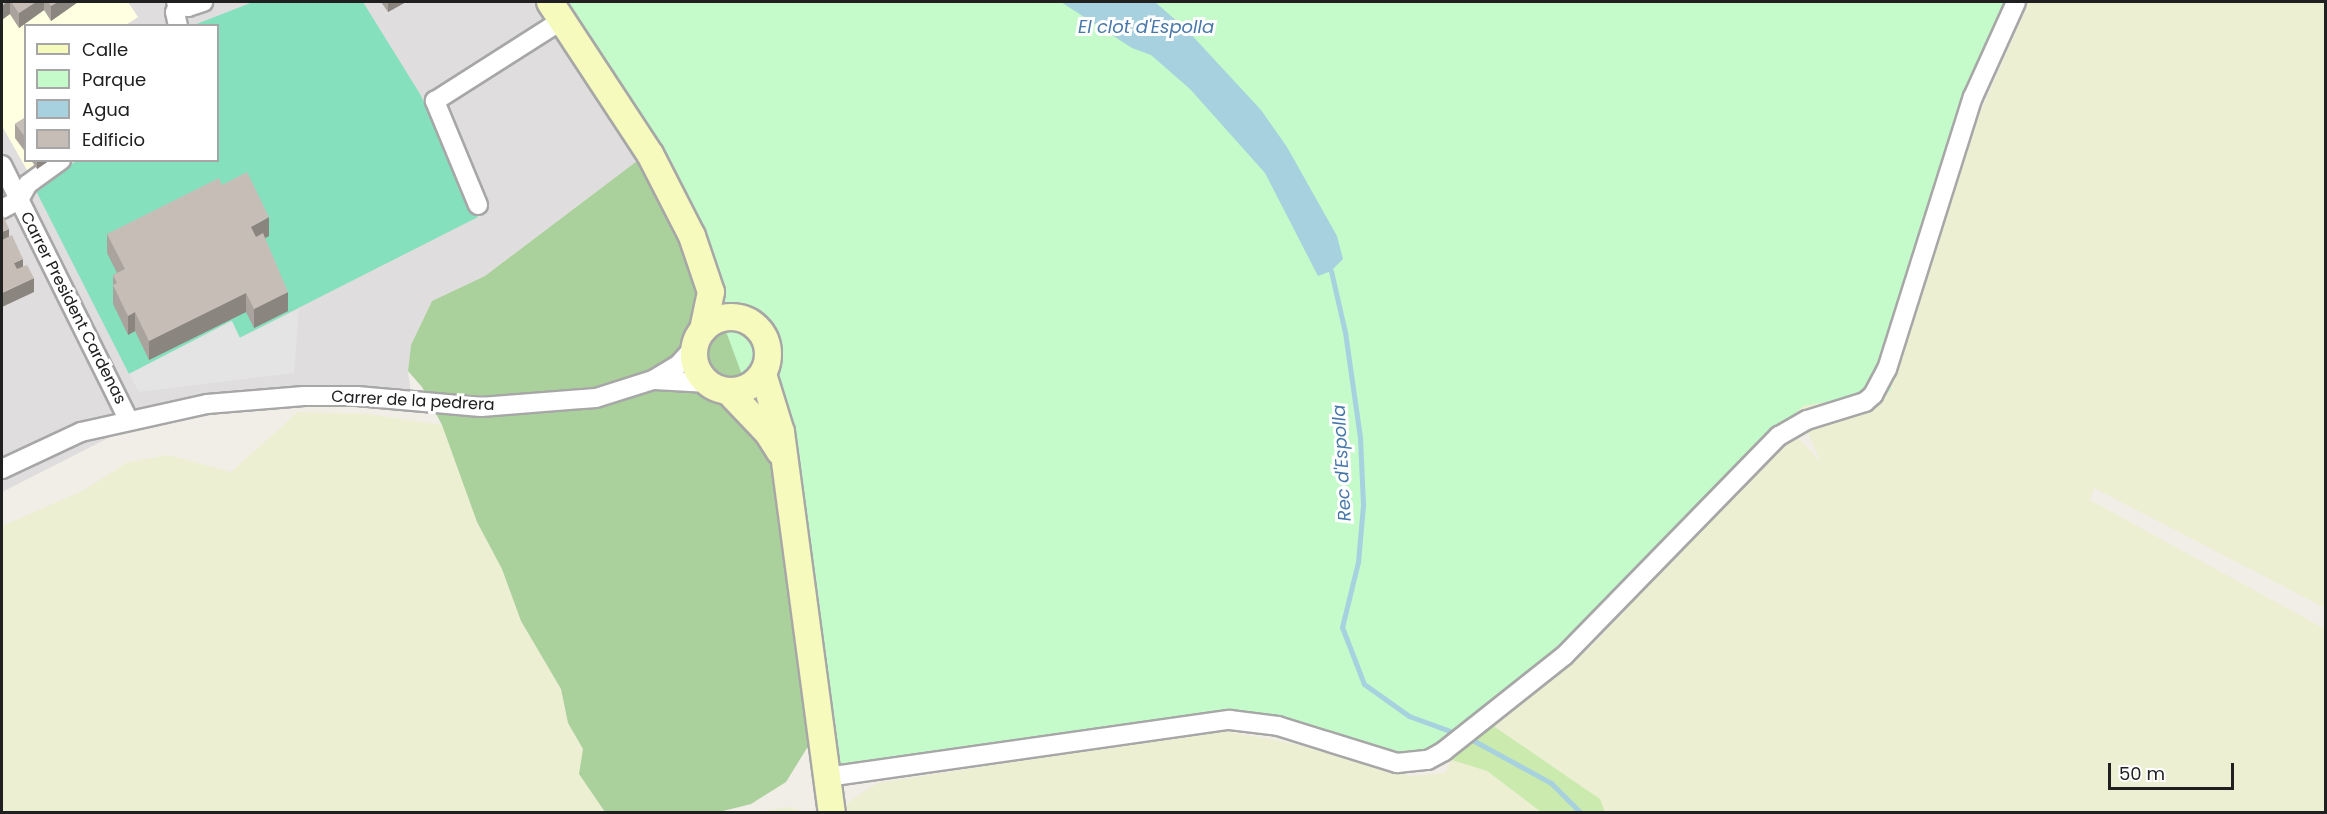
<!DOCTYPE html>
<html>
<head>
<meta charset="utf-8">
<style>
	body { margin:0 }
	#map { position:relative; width:2327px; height:814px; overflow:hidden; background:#f1eee7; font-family:Poppins,sans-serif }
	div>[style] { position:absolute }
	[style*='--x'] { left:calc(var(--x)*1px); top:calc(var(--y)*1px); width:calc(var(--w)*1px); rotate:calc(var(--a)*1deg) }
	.residential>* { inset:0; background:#dfdddd }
	.education>* { inset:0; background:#ffffe2 }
	.farmland>* { inset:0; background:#edefd3 }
	.grass>* { inset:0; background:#caebad }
	.forest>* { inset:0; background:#aad09c }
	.park>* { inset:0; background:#c5faca }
	.pitch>* { inset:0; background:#85e0be }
	.parking>* { inset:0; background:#e4e4e4 }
	.water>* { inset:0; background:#a7d1de }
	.stream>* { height:5px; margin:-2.5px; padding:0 2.5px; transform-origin:2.5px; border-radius:2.5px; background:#a7d1de }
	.roads { filter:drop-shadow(2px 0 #a7a7a7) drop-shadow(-2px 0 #a7a7a7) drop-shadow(0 2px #a7a7a7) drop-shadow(0 -2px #a7a7a7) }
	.street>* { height:18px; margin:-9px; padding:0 9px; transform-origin:9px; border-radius:9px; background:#fff }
	.secondary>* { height:26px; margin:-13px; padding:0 13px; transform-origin:13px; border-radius:13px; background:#f6fabc }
	.secondary>.ring { margin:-13px; padding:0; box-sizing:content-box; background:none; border:26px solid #f6fabc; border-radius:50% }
	.wall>* { inset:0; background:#aaa39d }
	.shaded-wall>* { inset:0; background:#8b857f }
	.building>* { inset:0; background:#c6beb6 }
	span { translate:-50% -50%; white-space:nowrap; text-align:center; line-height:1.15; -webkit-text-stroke:6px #fff; paint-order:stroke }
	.street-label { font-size:16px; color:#202020 }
	.water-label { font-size:18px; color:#4878aa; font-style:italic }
	.frame { position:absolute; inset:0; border:3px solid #202020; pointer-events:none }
	.legend { position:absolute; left:24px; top:24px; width:195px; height:138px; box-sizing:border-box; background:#fff; border:2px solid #a6a6a6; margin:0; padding:8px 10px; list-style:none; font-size:18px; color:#202020 }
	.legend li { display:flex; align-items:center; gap:12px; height:30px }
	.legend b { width:30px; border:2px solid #a6a6a6 }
	.scale { position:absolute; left:2108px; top:763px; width:126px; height:27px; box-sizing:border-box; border:3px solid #202020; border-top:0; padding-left:8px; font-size:18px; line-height:21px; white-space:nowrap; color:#202020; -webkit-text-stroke:4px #fff; paint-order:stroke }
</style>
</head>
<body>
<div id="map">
	<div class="residential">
		<i style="clip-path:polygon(evenodd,2px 2px,562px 2px,645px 155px,485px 276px,432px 301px,411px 345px,408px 371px,413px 408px,347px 403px,244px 410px,128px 428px,2px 492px,2px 2px,26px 26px,218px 26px,218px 160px,26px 160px,26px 26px)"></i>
	</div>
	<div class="education">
		<i style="clip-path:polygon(2px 2px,128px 2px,138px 17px,126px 25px,26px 26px,26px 160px,59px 161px,32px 179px,2px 126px)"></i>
	</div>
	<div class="farmland">
		<i style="clip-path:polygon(2029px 2px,2325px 2px,2325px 608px,2094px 488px,2090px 500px,2325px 629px,2325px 812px,1605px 812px,1600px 799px,1494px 726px,1591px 647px,1744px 483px,1796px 435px,1821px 463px,1797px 407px,1981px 93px,1971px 133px)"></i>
		<i style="clip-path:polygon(298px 412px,368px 414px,442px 425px,477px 522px,502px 569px,521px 621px,561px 689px,568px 723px,583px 749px,579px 774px,605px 812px,2px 812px,2px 526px,84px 490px,128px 462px,168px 455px,231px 472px)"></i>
		<i style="clip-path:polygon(1218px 730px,1295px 744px,1411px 776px,1445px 773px,1452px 759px,1487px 771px,1541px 812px,847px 812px,846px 804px,877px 783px)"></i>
		<i style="clip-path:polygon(788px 807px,808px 812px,755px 812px)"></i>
	</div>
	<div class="grass">
		<i style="clip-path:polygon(1479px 716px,1600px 799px,1605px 812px,1541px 812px,1487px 771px,1430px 753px)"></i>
	</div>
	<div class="forest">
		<i style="clip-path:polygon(1061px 2px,848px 762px,807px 748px,786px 782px,751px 804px,719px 812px,605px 812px,579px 774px,583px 749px,568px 723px,561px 689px,521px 621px,502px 569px,477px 522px,442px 425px,422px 387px,408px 371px,411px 345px,432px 301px,485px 276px,645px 155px)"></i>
	</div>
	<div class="park">
		<i style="clip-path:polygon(544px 2px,2018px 2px,1894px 309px,1891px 391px,1803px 406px,1562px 655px,1415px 766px,1244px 721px,824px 778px,785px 491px,697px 253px)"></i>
	</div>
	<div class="pitch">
		<i style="clip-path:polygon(253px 2px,363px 2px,420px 94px,478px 217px,239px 338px,231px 321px,129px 374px,33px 185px,77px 161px,218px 160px,218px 26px,194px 25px)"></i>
	</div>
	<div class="parking">
		<i style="clip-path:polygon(299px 309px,294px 373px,139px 392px,129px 374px,232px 321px,240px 338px)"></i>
	</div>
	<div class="water">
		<i style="clip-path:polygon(1061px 2px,1155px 2px,1187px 30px,1261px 110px,1287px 147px,1337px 236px,1343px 259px,1331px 271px,1318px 276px,1265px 173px,1190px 89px,1151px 55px,1132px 48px)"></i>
	</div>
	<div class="stream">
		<i style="--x:1331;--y:271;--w:63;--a:77.1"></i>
		<i style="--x:1345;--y:332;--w:107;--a:81.9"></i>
		<i style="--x:1360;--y:438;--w:67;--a:87.4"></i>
		<i style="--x:1363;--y:505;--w:57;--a:95"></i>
		<i style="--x:1358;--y:562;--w:67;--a:103.8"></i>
		<i style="--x:1342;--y:627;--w:61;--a:68.9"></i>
		<i style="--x:1364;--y:684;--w:55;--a:35.4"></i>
		<i style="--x:1409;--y:716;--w:52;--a:20.2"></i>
		<i style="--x:1467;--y:737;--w:96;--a:28.7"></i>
		<i style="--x:1551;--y:783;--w:41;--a:45"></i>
	</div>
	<div class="roads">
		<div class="street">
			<i style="--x:176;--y:2;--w:13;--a:23"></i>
			<i style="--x:188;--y:7;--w:16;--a:-18"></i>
			<i style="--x:178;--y:26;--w:14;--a:-102"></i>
			<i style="--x:175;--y:12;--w:12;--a:-59"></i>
			<i style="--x:2;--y:165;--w:284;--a:63.6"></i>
			<i style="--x:478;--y:205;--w:113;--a:-112.5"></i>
			<i style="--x:435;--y:101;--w:151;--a:-32.5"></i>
			<i style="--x:2;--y:209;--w:19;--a:-28"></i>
			<i style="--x:19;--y:200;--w:18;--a:-61"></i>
			<i style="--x:28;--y:184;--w:41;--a:-36"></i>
			<i style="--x:655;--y:380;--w:53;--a:3.2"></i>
			<i style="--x:2;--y:469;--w:87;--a:-25.1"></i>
			<i style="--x:81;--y:432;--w:129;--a:-12.5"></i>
			<i style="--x:207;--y:404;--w:97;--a:-4.7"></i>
			<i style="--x:304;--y:396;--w:53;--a:0"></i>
			<i style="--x:357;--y:396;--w:124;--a:5.1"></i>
			<i style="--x:481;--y:407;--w:115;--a:-4.5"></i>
			<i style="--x:596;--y:398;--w:60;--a:-17.5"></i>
			<i style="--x:653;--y:380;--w:29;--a:-31"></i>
			<i style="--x:678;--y:365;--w:27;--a:-48"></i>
			<i style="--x:827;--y:777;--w:407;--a:-8.1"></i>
			<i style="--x:1230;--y:720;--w:48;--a:7.1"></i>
			<i style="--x:1278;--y:726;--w:125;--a:17.3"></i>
			<i style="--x:1397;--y:763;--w:31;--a:-6"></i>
			<i style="--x:1428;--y:760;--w:18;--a:-29"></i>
			<i style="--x:1444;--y:751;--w:153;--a:-38.4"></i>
			<i style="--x:1564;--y:656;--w:308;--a:-45.7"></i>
			<i style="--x:1779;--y:436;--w:32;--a:-30"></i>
			<i style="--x:1807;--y:420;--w:61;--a:-17.2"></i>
			<i style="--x:1865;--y:402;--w:11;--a:-41"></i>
			<i style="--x:1873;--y:395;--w:30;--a:-62"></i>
			<i style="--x:1887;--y:369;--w:285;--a:-72.5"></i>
			<i style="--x:1973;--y:97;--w:104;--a:-65.6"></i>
		</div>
		<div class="secondary">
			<i style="--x:550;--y:2;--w:182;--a:56.7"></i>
			<i style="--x:650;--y:154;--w:92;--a:62.9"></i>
			<i style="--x:692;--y:236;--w:59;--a:71.3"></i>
			<i style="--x:711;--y:292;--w:39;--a:102"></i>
			<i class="ring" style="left:694px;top:317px;width:48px;height:48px"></i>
			<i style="--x:763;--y:374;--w:61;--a:72.8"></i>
			<i style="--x:781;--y:432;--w:383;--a:82.4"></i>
			<i style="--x:728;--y:391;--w:58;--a:46.4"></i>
			<i style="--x:768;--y:433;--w:22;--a:58"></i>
		</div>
	</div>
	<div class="wall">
		<i style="clip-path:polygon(2px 2px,78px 2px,51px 21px,44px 10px,19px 28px)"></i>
		<i style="clip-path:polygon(381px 2px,406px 2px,388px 12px)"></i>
		<i style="clip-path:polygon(26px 117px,26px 153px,15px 138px,15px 124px)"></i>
		<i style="clip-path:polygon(31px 160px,50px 160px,37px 169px)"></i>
		<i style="clip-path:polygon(222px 185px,269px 236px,265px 238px,288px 311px,254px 328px,246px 312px,149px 360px,135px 331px,128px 335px,113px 304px,113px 275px,117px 273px,107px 253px,107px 234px)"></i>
	</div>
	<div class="shaded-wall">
		<i style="clip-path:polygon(7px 2px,10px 2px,10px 14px,2px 20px,2px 6px)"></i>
		<i style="clip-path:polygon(36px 2px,44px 2px,44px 10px,19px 28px,19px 13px)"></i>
		<i style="clip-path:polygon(58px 2px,78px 2px,51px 21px,51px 6px)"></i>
		<i style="clip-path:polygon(390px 2px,406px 2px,388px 12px,388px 3px)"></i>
		<i style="clip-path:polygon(37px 160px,50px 160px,37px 169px)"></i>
		<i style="clip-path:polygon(269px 217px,269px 236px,251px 246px,251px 227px)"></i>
		<i style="clip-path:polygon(9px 229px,9px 243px,2px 247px,2px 232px)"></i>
		<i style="clip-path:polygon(23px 259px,23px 273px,14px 277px,14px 263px)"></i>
		<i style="clip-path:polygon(34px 278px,34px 292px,2px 307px,2px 293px)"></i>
		<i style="clip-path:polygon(288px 292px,288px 311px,254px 328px,254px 309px)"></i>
		<i style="clip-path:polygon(246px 293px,246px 312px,149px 360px,149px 341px)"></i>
		<i style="clip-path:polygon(135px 312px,135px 331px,128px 335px,128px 316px)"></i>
	</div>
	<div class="building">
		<i style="clip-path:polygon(2px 2px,7px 2px,2px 6px)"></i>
		<i style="clip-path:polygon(11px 2px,36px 2px,19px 13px)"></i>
		<i style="clip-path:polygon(48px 2px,58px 2px,51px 6px)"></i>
		<i style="clip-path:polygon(26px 117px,26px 138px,15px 124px)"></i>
		<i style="clip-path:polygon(247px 172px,269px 217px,251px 227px,256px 237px,263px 233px,288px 292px,254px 309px,246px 293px,149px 341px,135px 312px,128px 316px,113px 285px,117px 283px,113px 275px,125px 269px,107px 234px,219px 178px,222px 185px)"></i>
		<i style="clip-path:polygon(2px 213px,9px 229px,2px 232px)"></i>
		<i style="clip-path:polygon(12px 235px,23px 259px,14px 263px,17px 269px,27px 265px,34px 278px,2px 293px,2px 238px,2px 240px)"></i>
	</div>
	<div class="street-label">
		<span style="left:73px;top:308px;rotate:63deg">Carrer President Cardenas</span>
		<span style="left:413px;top:401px;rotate:3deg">Carrer de la pedrera</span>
	</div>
	<div class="water-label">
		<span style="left:1146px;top:27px">El clot d'Espolla</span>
		<span style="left:1342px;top:463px;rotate:-93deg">Rec d'Espolla</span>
	</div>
	<div class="frame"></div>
	<ul class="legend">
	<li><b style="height:8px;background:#f6fabc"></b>Calle</li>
	<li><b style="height:16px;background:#c5faca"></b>Parque</li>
	<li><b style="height:16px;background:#a7d1de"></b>Agua</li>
	<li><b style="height:16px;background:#c6beb6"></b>Edificio</li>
	</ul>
	<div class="scale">50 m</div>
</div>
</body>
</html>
